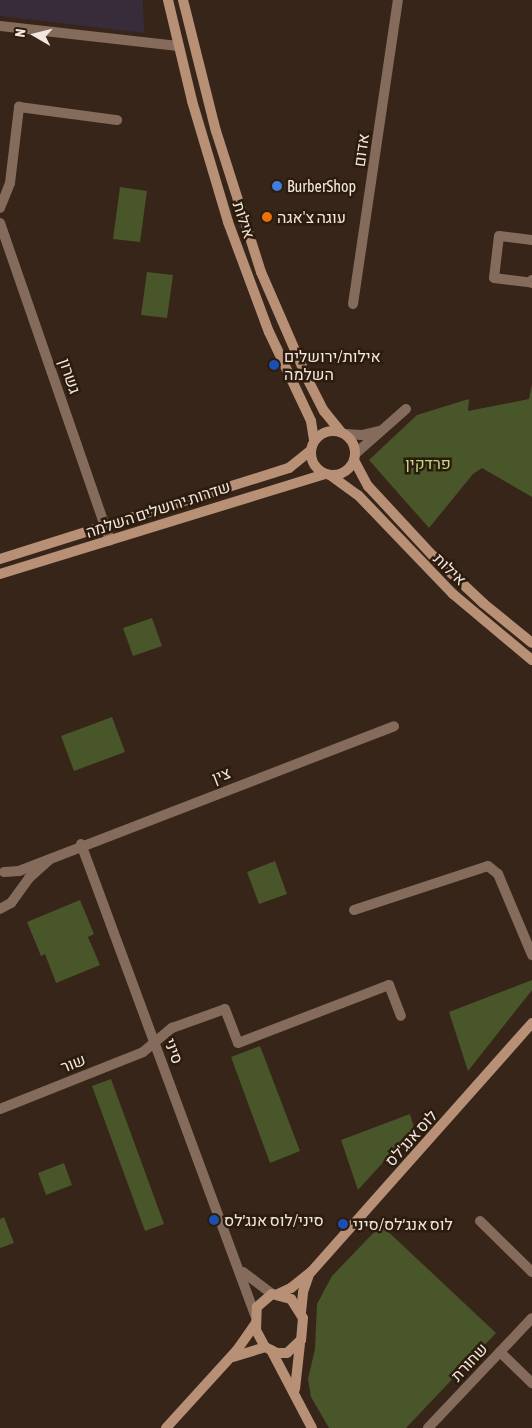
<!DOCTYPE html>
<html>
<head>
<meta charset="utf-8">
<style>
	body { margin:0 }
	#map { position:relative; width:532px; height:1428px; overflow:hidden; background:#362518; font-family:"Asap Condensed",Heebo,sans-serif }
	div>[style] { position:absolute }
	[style*='--x'] { left:calc(var(--x)*1px); top:calc(var(--y)*1px); width:calc(var(--w)*1px); rotate:calc(var(--a)*1deg) }
	.commercial>* { inset:0; background:#382c3a }
	.green>* { inset:0; background:#495629 }
	.street>* { height:10px; margin:-5px; padding:0 5px; transform-origin:5px; border-radius:5px; background:#856b5b }
	.secondary>* { height:10px; margin:-5px; padding:0 5px; transform-origin:5px; border-radius:5px; background:#b89076 }
	.secondary>.ring { margin:-5px; padding:0; box-sizing:content-box; background:none; border:10px solid #b89076; border-radius:50% }
	.dots>* { width:14px; height:14px; translate:-50% -50%; box-sizing:border-box; border:2px solid #2c1c0e; border-radius:50% }
	span { translate:-50% -50%; white-space:nowrap; text-align:center; line-height:1.15; -webkit-text-stroke:5px #2c1c0e; paint-order:stroke }
	.street-label { font-size:16px; color:#f2e7de }
	.poi-label { font-size:16px; color:#f2e7de }
	.left { translate:0 -50%; text-align:left }
	.park-label { font-size:16px; color:#bfda7f }
	.north { position:absolute; left:10px; top:10px; width:50px; height:50px; -webkit-text-stroke:4px #2c1c0e; paint-order:stroke; rotate:278deg; font-size:14px; font-weight:700; line-height:20px; text-align:center; color:#f2e7de }
	.north::after { content:''; display:block; margin:auto; width:18px; height:22px; background:#f2e7de; clip-path:polygon(50% 0,100% 100%,50% 72%,0 100%) }
</style>
</head>
<body>
<div id="map">
	<div class="commercial">
		<i style="clip-path:polygon(0 0,143px 0,144px 33px,0 16px)"></i>
	</div>
	<div class="green">
		<i style="clip-path:polygon(120px 187px,147px 191px,140px 242px,113px 239px)"></i>
		<i style="clip-path:polygon(147px 272px,173px 275px,167px 318px,141px 315px)"></i>
		<i style="clip-path:polygon(532px 384px,532px 497px,482px 468px,473px 474px,429px 528px,369px 460px,417px 415px,469px 399px,468px 411px,529px 399px)"></i>
		<i style="clip-path:polygon(152px 618px,162px 646px,133px 656px,123px 628px)"></i>
		<i style="clip-path:polygon(112px 717px,125px 752px,74px 771px,61px 736px)"></i>
		<i style="clip-path:polygon(275px 861px,287px 894px,259px 904px,247px 872px)"></i>
		<i style="clip-path:polygon(80px 900px,94px 934px,88px 937px,100px 965px,56px 983px,45px 954px,41px 956px,27px 922px)"></i>
		<i style="clip-path:polygon(532px 980px,532px 990px,468px 1071px,449px 1012px)"></i>
		<i style="clip-path:polygon(260px 1046px,300px 1151px,270px 1163px,231px 1057px)"></i>
		<i style="clip-path:polygon(111px 1079px,164px 1224px,145px 1231px,92px 1086px)"></i>
		<i style="clip-path:polygon(410px 1114px,414px 1128px,358px 1190px,341px 1140px)"></i>
		<i style="clip-path:polygon(64px 1163px,72px 1185px,46px 1195px,38px 1173px)"></i>
		<i style="clip-path:polygon(4px 1217px,14px 1243px,0 1248px,0 1219px)"></i>
		<i style="clip-path:polygon(381px 1225px,496px 1333px,406px 1428px,329px 1428px,311px 1397px,308px 1379px,315px 1349px,317px 1304px,332px 1276px)"></i>
	</div>
	<div class="street">
		<i style="--x:0;--y:26;--w:179;--a:6.4"></i>
		<i style="--x:0;--y:208;--w:27;--a:-68"></i>
		<i style="--x:10;--y:183;--w:77;--a:-83.2"></i>
		<i style="--x:19;--y:107;--w:99;--a:7.6"></i>
		<i style="--x:0;--y:223;--w:336;--a:70.9"></i>
		<i style="--x:532;--y:240;--w:33;--a:-173"></i>
		<i style="--x:499;--y:236;--w:42;--a:96.8"></i>
		<i style="--x:494;--y:278;--w:38;--a:7"></i>
		<i style="--x:532;--y:283;--w:3;--a:-90"></i>
		<i style="--x:353;--y:304;--w:307;--a:-81.6"></i>
		<i style="--x:345;--y:434;--w:17;--a:3"></i>
		<i style="--x:362;--y:435;--w:18;--a:-13"></i>
		<i style="--x:355;--y:454;--w:68;--a:-41.4"></i>
		<i style="--x:81;--y:844;--w:502;--a:69.72"></i>
		<i style="--x:4;--y:872;--w:15;--a:-4"></i>
		<i style="--x:19;--y:871;--w:402;--a:-21.1"></i>
		<i style="--x:0;--y:909;--w:13;--a:-29"></i>
		<i style="--x:11;--y:903;--w:31;--a:-54"></i>
		<i style="--x:29;--y:878;--w:27;--a:-42"></i>
		<i style="--x:354;--y:910;--w:141;--a:-18.2"></i>
		<i style="--x:488;--y:866;--w:13;--a:39"></i>
		<i style="--x:498;--y:874;--w:88;--a:67.2"></i>
		<i style="--x:0;--y:1109;--w:154;--a:-21.7"></i>
		<i style="--x:143;--y:1052;--w:38;--a:-40"></i>
		<i style="--x:172;--y:1028;--w:56;--a:-19.7"></i>
		<i style="--x:225;--y:1009;--w:36;--a:69"></i>
		<i style="--x:238;--y:1043;--w:162;--a:-21"></i>
		<i style="--x:389;--y:985;--w:33;--a:69"></i>
		<i style="--x:480;--y:1221;--w:73;--a:44.4"></i>
		<i style="--x:243;--y:1272;--w:36;--a:37"></i>
		<i style="--x:500;--y:1352;--w:45;--a:44.1"></i>
		<i style="--x:428;--y:1428;--w:151;--a:-46.6"></i>
	</div>
	<div class="secondary">
		<i style="--x:168;--y:0;--w:104;--a:76.6"></i>
		<i style="--x:192;--y:101;--w:126;--a:73.4"></i>
		<i style="--x:228;--y:222;--w:117;--a:69.6"></i>
		<i style="--x:269;--y:332;--w:98;--a:64.7"></i>
		<i style="--x:311;--y:421;--w:20;--a:81"></i>
		<i style="--x:183;--y:0;--w:135;--a:75.9"></i>
		<i style="--x:216;--y:131;--w:148;--a:72.3"></i>
		<i style="--x:261;--y:272;--w:118;--a:66.5"></i>
		<i style="--x:308;--y:380;--w:35;--a:63"></i>
		<i style="--x:324;--y:411;--w:27;--a:51"></i>
		<i class="ring" style="left:311px;top:431px;width:34px;height:34px"></i>
		<i style="--x:354;--y:460;--w:30;--a:62"></i>
		<i style="--x:368;--y:486;--w:96;--a:47.1"></i>
		<i style="--x:433;--y:556;--w:69;--a:43.2"></i>
		<i style="--x:483;--y:603;--w:63;--a:39.2"></i>
		<i style="--x:330;--y:475;--w:34;--a:36"></i>
		<i style="--x:358;--y:495;--w:137;--a:46.2"></i>
		<i style="--x:453;--y:594;--w:103;--a:39.9"></i>
		<i style="--x:0;--y:559;--w:303;--a:-17.5"></i>
		<i style="--x:289;--y:468;--w:28;--a:-39"></i>
		<i style="--x:0;--y:574;--w:341;--a:-17.1"></i>
		<i style="--x:272;--y:1294;--w:20;--a:15"></i>
		<i style="--x:291;--y:1299;--w:22;--a:58"></i>
		<i style="--x:303;--y:1318;--w:22;--a:95"></i>
		<i style="--x:301;--y:1340;--w:19;--a:137"></i>
		<i style="--x:287;--y:1353;--w:10;--a:180"></i>
		<i style="--x:277;--y:1353;--w:13;--a:-153"></i>
		<i style="--x:265;--y:1347;--w:19;--a:-118"></i>
		<i style="--x:256;--y:1330;--w:23;--a:-88"></i>
		<i style="--x:257;--y:1307;--w:20;--a:-41"></i>
		<i style="--x:278;--y:1294;--w:14;--a:-25"></i>
		<i style="--x:291;--y:1288;--w:26;--a:-39"></i>
		<i style="--x:311;--y:1272;--w:333;--a:-48.4"></i>
		<i style="--x:301;--y:1312;--w:20;--a:-84"></i>
		<i style="--x:303;--y:1292;--w:18;--a:-71"></i>
		<i style="--x:271;--y:1350;--w:88;--a:62.3"></i>
		<i style="--x:233;--y:1357;--w:34;--a:-17"></i>
		<i style="--x:295;--y:1389;--w:45;--a:-83.7"></i>
		<i style="--x:166;--y:1428;--w:105;--a:-47.7"></i>
		<i style="--x:237;--y:1350;--w:32;--a:-55"></i>
	</div>
	<div class="dots">
		<i style="left:277px;top:186px;background:#3f7fe0"></i>
		<i style="left:267px;top:217px;background:#e8710a"></i>
		<i style="left:274px;top:365px;background:#1a4fb4"></i>
		<i style="left:214px;top:1220px;background:#1a4fb4"></i>
		<i style="left:343px;top:1224px;background:#1a4fb4"></i>
	</div>
	<div class="street-label">
		<span style="left:361px;top:150px;rotate:-82deg">אדום</span>
		<span style="left:244px;top:220px;rotate:72deg">אילות</span>
		<span style="left:70px;top:376px;rotate:71deg">גשרון</span>
		<span style="left:158px;top:509px;rotate:-18deg">שדרות ירושלים השלמה</span>
		<span style="left:450px;top:569px;rotate:44deg">אילות</span>
		<span style="left:221px;top:775px;rotate:-21deg">צין</span>
		<span style="left:174px;top:1051px;rotate:69deg">סיני</span>
		<span style="left:73px;top:1063px;rotate:-21deg">שור</span>
		<span style="left:411px;top:1138px;rotate:-48deg">לוס אנג'לס</span>
		<span style="left:469px;top:1362px;rotate:-47deg">שחורת</span>
	</div>
	<div class="poi-label">
		<span class="left" style="left:287px;top:186px">BurberShop</span>
		<span class="left" style="left:277px;top:217px">עוגה צ'אגה</span>
		<span class="left" style="left:284px;top:365px">אילות/ירושלים<br>השלמה</span>
		<span class="left" style="left:224px;top:1220px">סיני/לוס אנג׳לס</span>
		<span class="left" style="left:353px;top:1224px">לוס אנג׳לס/סיני</span>
	</div>
	<div class="park-label">
		<span style="left:428px;top:463px">פרדקין</span>
	</div>
	<div class="north">N</div>
</div>
</body>
</html>
